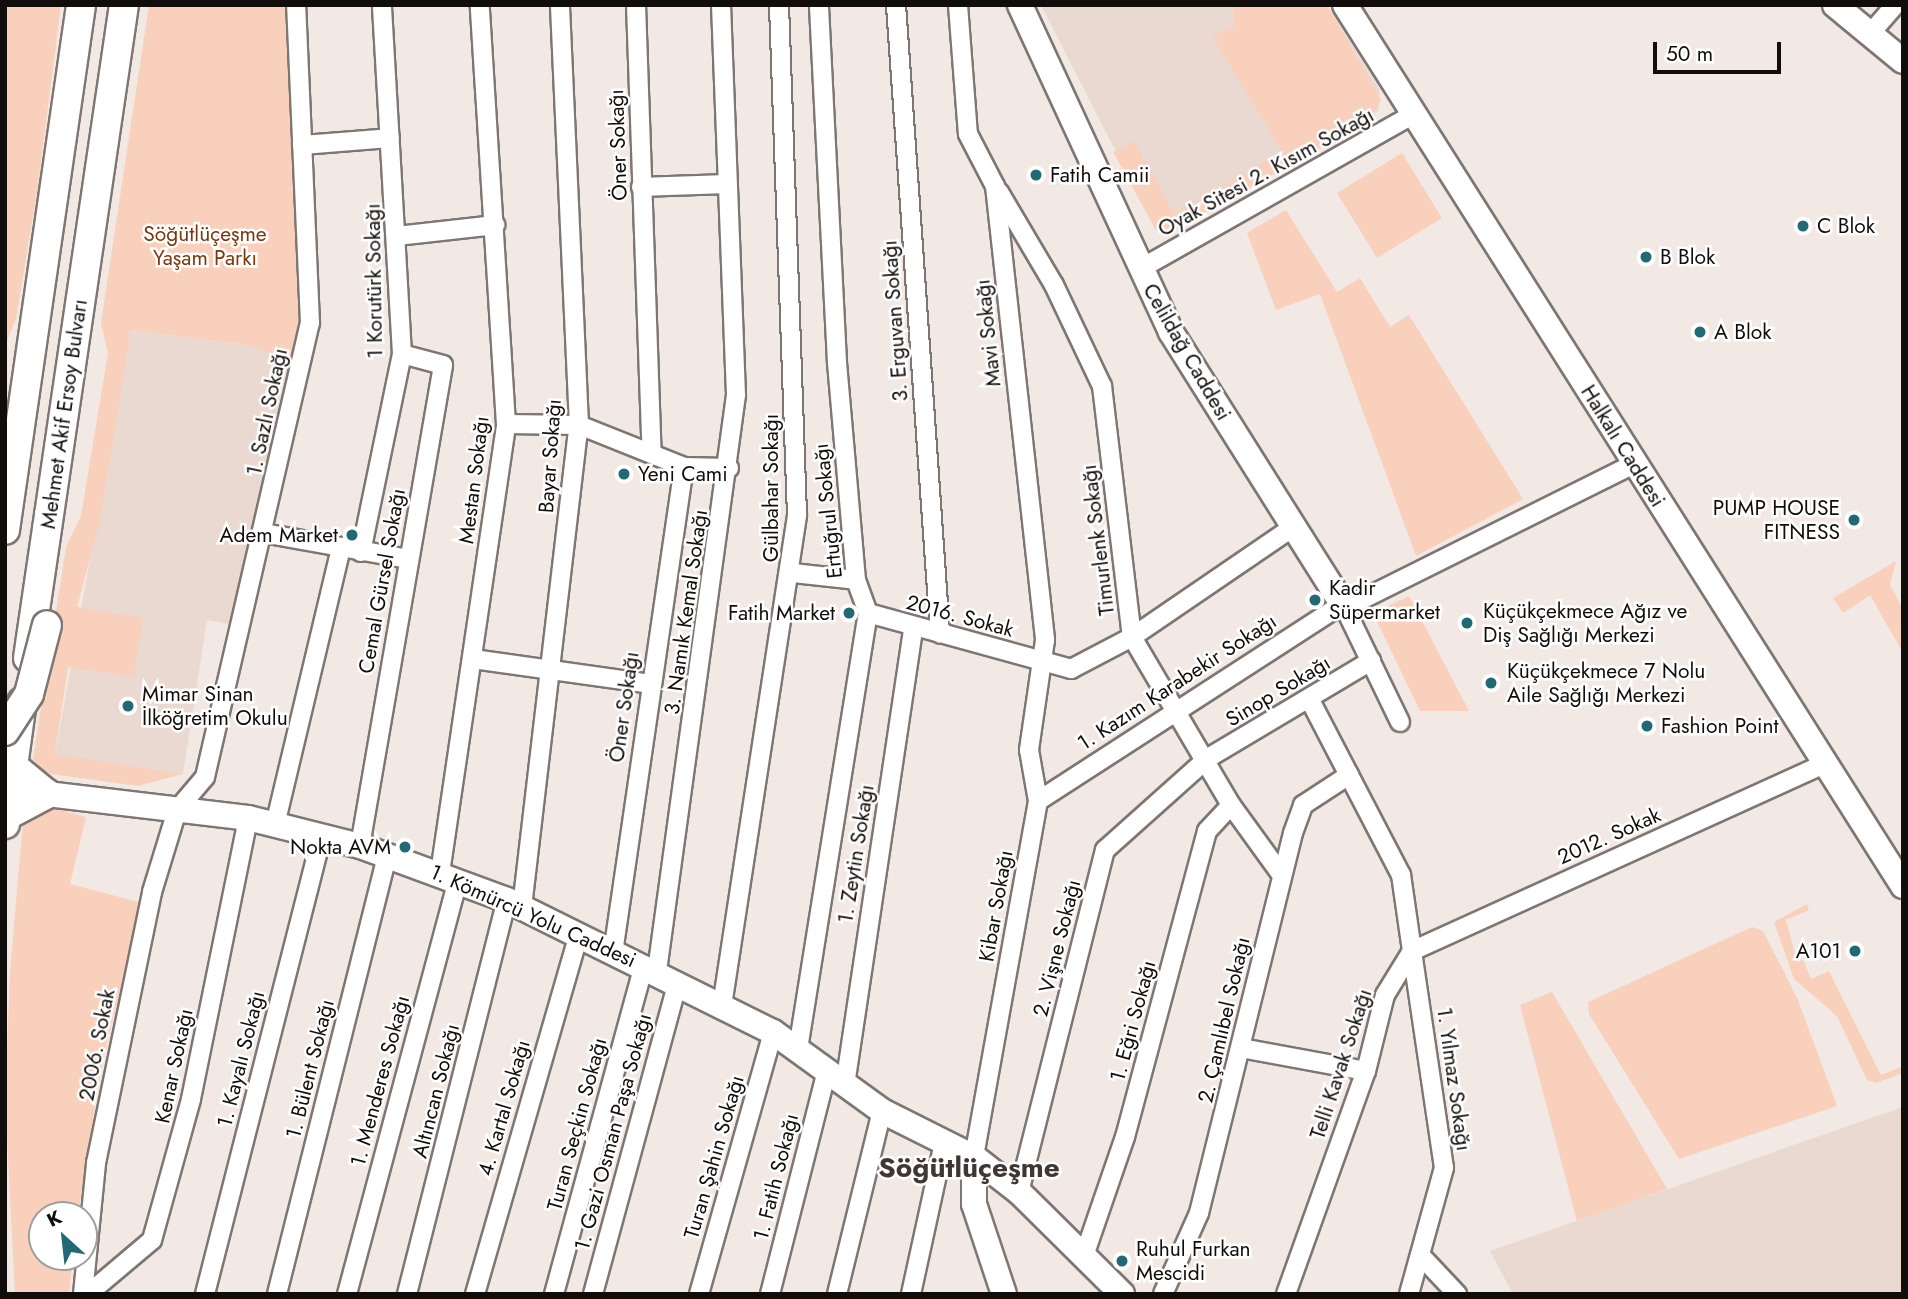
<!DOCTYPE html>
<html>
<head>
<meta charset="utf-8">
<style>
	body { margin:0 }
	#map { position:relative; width:1908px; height:1299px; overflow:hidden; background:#f2e8e4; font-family:Jost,sans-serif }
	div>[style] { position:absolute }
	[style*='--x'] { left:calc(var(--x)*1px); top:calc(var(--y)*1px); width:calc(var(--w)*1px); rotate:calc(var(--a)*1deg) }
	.built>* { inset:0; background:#ead9d1 }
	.green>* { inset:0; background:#f8d0bc }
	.roads { filter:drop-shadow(2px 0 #7e7672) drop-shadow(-2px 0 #7e7672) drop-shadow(0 2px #7e7672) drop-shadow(0 -2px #7e7672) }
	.street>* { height:18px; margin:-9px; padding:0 9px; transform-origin:9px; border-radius:9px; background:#fff }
	.secondary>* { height:24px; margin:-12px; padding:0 12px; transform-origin:12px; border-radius:12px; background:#fff }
	.primary>* { height:28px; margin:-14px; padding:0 14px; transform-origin:14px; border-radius:14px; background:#fff }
	.bridges { filter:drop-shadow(2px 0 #7e7672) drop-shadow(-2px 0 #7e7672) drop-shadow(0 2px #7e7672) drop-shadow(0 -2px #7e7672) }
	.primary-bridge>* { height:28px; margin:-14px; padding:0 14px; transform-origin:14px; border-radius:14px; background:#fff }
	.dots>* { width:19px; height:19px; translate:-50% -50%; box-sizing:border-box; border:4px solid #fff; border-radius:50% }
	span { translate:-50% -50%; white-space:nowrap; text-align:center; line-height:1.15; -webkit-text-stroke:5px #fff; paint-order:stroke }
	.street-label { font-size:21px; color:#100d0b }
	.poi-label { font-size:21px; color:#100d0b }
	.left { translate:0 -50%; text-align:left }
	.right { translate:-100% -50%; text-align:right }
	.park-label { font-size:21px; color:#7c370a }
	.district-label { font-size:28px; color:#3f3734; font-weight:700 }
	.frame { position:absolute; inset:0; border:7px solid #100d0b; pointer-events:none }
	.north { position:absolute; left:28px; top:1201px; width:70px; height:70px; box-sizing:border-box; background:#fff; border:2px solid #9f9e9d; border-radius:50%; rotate:333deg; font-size:19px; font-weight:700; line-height:28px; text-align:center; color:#100d0b }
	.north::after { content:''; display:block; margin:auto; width:24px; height:32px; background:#206975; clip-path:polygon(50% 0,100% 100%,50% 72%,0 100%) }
	.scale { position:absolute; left:1653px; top:42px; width:128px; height:32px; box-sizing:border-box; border:4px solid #100d0b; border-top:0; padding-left:9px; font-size:21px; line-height:24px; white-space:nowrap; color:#100d0b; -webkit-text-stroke:5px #fff; paint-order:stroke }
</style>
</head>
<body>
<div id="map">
	<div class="built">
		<i style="clip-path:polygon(1041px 5px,1327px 5px,1380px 90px,1378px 111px,1174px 230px,1156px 230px)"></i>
		<i style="clip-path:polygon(131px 330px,248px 345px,291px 362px,233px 625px,207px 620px,183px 774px,55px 755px)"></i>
		<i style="clip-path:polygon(1903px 1107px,1903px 1294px,1513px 1294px,1490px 1251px)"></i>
	</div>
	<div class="green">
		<i style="clip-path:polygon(5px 5px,61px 5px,38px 185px,16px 319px,5px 345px)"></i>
		<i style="clip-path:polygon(149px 5px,287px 5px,300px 322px,291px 362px,248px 345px,131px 330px,100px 520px,77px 607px,143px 618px,134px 677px,68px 667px,55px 754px,183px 774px,138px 786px,44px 773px,33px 759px,66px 547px,81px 516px,108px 353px,101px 323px)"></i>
		<i style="clip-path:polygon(1233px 5px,1327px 5px,1381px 100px,1371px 119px,1230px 199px,1223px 187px,1283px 152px,1212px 37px,1235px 25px)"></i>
		<i style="clip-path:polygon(1134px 141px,1174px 213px,1206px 196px,1213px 208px,1174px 230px,1156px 230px,1113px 152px)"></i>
		<i style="clip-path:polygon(1402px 153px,1442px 218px,1377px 258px,1337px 193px)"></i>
		<i style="clip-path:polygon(1286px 210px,1337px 292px,1360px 278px,1390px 327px,1409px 315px,1523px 499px,1416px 556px,1320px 294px,1276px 310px,1247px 233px)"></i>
		<i style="clip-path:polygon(1896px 561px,1890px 585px,1903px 609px,1902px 651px,1870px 595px,1843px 613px,1833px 598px)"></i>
		<i style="clip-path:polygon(1409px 596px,1469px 711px,1420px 711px,1373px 613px)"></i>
		<i style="clip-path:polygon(49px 807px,86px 817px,70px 884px,142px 903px,102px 1063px,78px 1215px,42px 1215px,42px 1257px,73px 1257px,69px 1294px,15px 1294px,5px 1101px,10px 972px,23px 821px)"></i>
		<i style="clip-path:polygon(1807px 904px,1809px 910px,1786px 920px,1797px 962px,1803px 960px,1811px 979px,1829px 971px,1881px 1075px,1903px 1066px,1903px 1073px,1876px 1083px,1867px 1080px,1837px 1016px,1794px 979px,1774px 922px)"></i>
		<i style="clip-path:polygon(1752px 927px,1763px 931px,1798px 1000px,1837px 1106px,1679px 1159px,1589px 1014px,1588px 1002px)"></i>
		<i style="clip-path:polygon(1552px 992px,1667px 1189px,1577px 1221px,1520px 1005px)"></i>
	</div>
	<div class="roads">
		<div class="street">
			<i style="--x:636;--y:5;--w:447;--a:88"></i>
			<i style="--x:896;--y:5;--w:630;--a:85.99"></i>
			<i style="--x:958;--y:5;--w:129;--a:85.6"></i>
			<i style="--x:968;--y:134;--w:59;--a:62.6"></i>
			<i style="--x:995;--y:186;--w:457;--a:83.7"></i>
			<i style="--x:1045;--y:640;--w:111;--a:98.3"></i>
			<i style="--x:1029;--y:750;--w:52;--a:80"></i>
			<i style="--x:1038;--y:801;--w:362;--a:100.2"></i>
			<i style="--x:1869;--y:35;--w:40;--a:-49"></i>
			<i style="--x:302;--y:145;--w:88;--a:-4.5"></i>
			<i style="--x:641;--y:187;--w:85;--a:-2"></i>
			<i style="--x:999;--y:192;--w:108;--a:59.4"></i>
			<i style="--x:1054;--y:285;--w:112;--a:64.6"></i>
			<i style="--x:1102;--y:386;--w:253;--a:83.2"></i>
			<i style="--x:1132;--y:637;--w:195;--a:59.5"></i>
			<i style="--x:1231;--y:805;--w:85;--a:54.1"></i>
			<i style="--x:397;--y:236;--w:99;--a:-6.4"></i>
			<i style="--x:1140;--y:269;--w:315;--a:-29.5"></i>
			<i style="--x:506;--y:424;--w:73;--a:0.8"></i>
			<i style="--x:579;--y:425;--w:113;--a:21.8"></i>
			<i style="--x:684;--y:467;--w:45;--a:1.3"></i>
			<i style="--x:263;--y:533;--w:148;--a:10.1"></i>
			<i style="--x:361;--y:552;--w:202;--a:-78.3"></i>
			<i style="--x:402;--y:354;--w:350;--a:-93.3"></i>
			<i style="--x:793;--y:573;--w:63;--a:6.3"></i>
			<i style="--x:868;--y:613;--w:211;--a:15.4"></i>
			<i style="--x:1071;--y:669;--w:69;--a:-27.7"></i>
			<i style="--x:1132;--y:637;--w:195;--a:-34.3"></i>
			<i style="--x:473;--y:659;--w:179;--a:8"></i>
			<i style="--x:1400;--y:722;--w:127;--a:-115.8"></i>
			<i style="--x:1345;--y:608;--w:323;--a:-26.5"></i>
			<i style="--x:1038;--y:801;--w:362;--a:-32.9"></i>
			<i style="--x:275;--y:825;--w:284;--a:-76.6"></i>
			<i style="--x:360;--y:846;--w:488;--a:-80.2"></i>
			<i style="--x:443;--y:365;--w:42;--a:-165"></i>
			<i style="--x:440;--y:873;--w:454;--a:-81.6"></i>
			<i style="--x:506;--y:424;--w:420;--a:-93.6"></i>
			<i style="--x:522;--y:907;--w:485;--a:-83.3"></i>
			<i style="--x:579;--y:425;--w:420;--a:-92.6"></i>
			<i style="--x:613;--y:953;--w:491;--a:-81.7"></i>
			<i style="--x:657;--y:971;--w:581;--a:-82.19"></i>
			<i style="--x:736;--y:395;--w:390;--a:-92.2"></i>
			<i style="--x:722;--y:1006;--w:497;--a:-81.3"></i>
			<i style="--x:797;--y:515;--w:510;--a:-92.02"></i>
			<i style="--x:1241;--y:1048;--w:127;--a:10.4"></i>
			<i style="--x:798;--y:1049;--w:442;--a:-80.9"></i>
			<i style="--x:868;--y:613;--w:35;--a:-110"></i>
			<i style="--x:856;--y:580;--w:219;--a:-95"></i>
			<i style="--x:837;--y:362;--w:357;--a:-92.9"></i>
			<i style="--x:845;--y:1085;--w:460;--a:-81.5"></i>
			<i style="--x:1019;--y:1192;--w:353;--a:-75.9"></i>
			<i style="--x:1105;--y:850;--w:138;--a:-41.8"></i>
			<i style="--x:1208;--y:758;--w:190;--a:-30.8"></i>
			<i style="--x:1085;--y:1253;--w:123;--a:-71"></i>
			<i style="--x:1125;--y:1137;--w:317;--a:-75"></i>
			<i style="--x:1207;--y:831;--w:35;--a:-47"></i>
			<i style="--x:1423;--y:1258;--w:50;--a:46.6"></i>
			<i style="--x:83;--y:1294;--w:132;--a:-84.3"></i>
			<i style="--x:96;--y:1163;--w:277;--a:-78.3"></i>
			<i style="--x:152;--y:892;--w:86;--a:-73"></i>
			<i style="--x:177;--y:810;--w:43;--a:-49.7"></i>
			<i style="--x:205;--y:777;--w:466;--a:-77"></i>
			<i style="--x:310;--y:323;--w:318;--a:-92.5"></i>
			<i style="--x:88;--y:1294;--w:84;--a:-40.2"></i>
			<i style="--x:152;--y:1240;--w:146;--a:-74.5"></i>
			<i style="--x:191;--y:1099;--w:287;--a:-78.5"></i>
			<i style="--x:205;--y:1294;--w:474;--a:-75.7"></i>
			<i style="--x:277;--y:1294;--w:453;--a:-75.9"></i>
			<i style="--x:347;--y:1294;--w:429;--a:-75"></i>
			<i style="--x:407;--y:1294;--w:406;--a:-75.8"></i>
			<i style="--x:475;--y:1294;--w:373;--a:-73.9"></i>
			<i style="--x:554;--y:1294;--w:340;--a:-74.7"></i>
			<i style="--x:593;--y:1294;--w:323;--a:-74.8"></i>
			<i style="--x:699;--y:1294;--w:272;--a:-74.2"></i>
			<i style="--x:770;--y:1294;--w:230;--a:-75.7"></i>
			<i style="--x:837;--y:1294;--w:188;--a:-76.2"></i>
			<i style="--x:911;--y:1294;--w:155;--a:-77.7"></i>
			<i style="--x:1163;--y:1294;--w:89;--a:-66"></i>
			<i style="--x:1199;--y:1213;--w:391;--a:-76.1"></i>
			<i style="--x:1293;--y:833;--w:30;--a:-70"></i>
			<i style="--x:1303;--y:805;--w:55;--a:-33.1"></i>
			<i style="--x:1286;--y:1294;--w:237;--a:-70.3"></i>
			<i style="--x:1366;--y:1071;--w:78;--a:-76"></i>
			<i style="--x:1385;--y:995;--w:52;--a:-58.5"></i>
			<i style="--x:1412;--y:951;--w:77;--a:-98.2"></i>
			<i style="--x:1401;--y:875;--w:197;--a:-117.5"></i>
			<i style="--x:1409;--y:1294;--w:131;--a:-74.5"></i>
			<i style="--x:1444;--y:1168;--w:219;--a:-98.4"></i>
			<i style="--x:1412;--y:951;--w:455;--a:-24.4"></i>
		</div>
		<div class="secondary">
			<i style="--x:1020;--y:5;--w:360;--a:65.2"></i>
			<i style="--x:1171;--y:332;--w:326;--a:57.8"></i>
			<i style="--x:1345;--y:5;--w:1043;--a:57.65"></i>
			<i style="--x:1835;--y:5;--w:88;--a:39.5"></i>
			<i style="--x:47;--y:794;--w:202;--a:6.8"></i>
			<i style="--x:248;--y:818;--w:115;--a:14"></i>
			<i style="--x:360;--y:846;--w:157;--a:20.2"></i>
			<i style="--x:507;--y:900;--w:297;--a:26.4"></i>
			<i style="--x:773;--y:1032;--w:135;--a:35.9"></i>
			<i style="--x:882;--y:1111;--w:103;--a:26.6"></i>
			<i style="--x:974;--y:1157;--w:57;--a:37.9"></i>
			<i style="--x:1019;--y:1192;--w:145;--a:44.7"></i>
			<i style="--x:974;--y:1157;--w:47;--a:90"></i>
			<i style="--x:974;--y:1204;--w:95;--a:71.6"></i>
		</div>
		<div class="primary">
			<i style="--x:5;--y:530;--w:530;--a:-81.76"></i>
			<i style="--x:28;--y:658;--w:660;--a:-81.64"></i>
			<i style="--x:6;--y:816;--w:47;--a:-28.2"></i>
			<i style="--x:47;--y:794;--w:44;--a:-140.5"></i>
			<i style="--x:5;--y:824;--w:123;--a:-82.1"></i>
		</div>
	</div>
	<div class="bridges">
		<div class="primary-bridge">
			<i style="--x:5;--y:731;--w:44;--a:-57"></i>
			<i style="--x:29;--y:694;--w:71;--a:-75.4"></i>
		</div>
	</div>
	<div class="dots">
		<i style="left:1036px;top:175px;background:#206975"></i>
		<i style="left:1803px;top:226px;background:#206975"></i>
		<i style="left:1646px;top:257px;background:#206975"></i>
		<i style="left:1700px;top:332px;background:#206975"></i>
		<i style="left:624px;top:474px;background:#206975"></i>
		<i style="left:1854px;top:520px;background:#206975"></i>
		<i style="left:352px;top:535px;background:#206975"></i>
		<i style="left:1315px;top:600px;background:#206975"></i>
		<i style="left:849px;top:613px;background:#206975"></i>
		<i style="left:1467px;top:623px;background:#206975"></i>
		<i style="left:1491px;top:683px;background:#206975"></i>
		<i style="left:128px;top:706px;background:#206975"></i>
		<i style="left:1647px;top:726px;background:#206975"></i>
		<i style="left:405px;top:847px;background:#206975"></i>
		<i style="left:1855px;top:951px;background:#206975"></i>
		<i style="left:1122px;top:1261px;background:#206975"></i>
	</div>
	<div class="street-label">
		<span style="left:618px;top:145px;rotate:-92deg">Öner Sokağı</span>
		<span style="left:1266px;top:172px;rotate:-29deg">Oyak Sitesi 2. Kısım Sokağı</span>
		<span style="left:374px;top:281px;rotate:-91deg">1 Korutürk Sokağı</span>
		<span style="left:895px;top:321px;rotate:-94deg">3. Erguvan Sokağı</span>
		<span style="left:988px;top:333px;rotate:-96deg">Mavi Sokağı</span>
		<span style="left:1187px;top:352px;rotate:60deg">Celildağ Caddesi</span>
		<span style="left:267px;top:412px;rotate:-78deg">1. Sazlı Sokağı</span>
		<span style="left:64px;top:414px;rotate:-82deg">Mehmet Akif Ersoy Bulvarı</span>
		<span style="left:1623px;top:446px;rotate:58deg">Halkalı Caddesi</span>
		<span style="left:550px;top:456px;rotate:-86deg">Bayar Sokağı</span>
		<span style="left:474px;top:480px;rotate:-83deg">Mestan Sokağı</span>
		<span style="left:771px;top:488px;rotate:-90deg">Gülbahar Sokağı</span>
		<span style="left:828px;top:511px;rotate:-96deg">Ertuğrul Sokağı</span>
		<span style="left:1098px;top:540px;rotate:-97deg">Timurlenk Sokağı</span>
		<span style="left:382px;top:581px;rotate:-80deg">Cemal Gürsel Sokağı</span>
		<span style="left:686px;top:612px;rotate:-82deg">3. Namık Kemal Sokağı</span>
		<span style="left:960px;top:616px;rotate:15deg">2016. Sokak</span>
		<span style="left:1177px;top:682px;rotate:-33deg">1. Kazım Karabekir Sokağı</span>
		<span style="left:1278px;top:691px;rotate:-31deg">Sinop Sokağı</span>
		<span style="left:624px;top:707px;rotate:-82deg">Öner Sokağı</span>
		<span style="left:1609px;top:836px;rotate:-24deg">2012. Sokak</span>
		<span style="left:856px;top:854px;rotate:-81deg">1. Zeytin Sokağı</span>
		<span style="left:996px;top:906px;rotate:-80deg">Kibar Sokağı</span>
		<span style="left:533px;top:916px;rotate:24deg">1. Kömürcü Yolu Caddesi</span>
		<span style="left:1057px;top:948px;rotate:-76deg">2. Vişne Sokağı</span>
		<span style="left:1224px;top:1020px;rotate:-77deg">2. Çamlıbel Sokağı</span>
		<span style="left:1133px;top:1021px;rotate:-75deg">1. Eğri Sokağı</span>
		<span style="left:97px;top:1045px;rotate:-79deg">2006. Sokak</span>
		<span style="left:241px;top:1059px;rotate:-76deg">1. Kayalı Sokağı</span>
		<span style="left:1341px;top:1064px;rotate:-72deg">Telli Kavak Sokağı</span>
		<span style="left:174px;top:1066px;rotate:-78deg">Kenar Sokağı</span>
		<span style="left:310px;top:1069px;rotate:-76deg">1. Bülent Sokağı</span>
		<span style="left:1454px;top:1079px;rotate:82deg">1. Yılmaz Sokağı</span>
		<span style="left:380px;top:1081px;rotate:-75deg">1. Menderes Sokağı</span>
		<span style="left:436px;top:1091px;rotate:-76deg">Altıncan Sokağı</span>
		<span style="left:504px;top:1108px;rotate:-74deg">4. Kartal Sokağı</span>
		<span style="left:577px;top:1124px;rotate:-75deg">Turan Seçkin Sokağı</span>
		<span style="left:613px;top:1132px;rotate:-75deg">1. Gazi Osman Paşa Sokağı</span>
		<span style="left:714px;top:1157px;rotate:-74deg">Turan Şahin Sokağı</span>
		<span style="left:776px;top:1177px;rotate:-76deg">1. Fatih Sokağı</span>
	</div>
	<div class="poi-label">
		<span class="left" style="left:1050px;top:175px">Fatih Camii</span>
		<span class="left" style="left:1817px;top:226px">C Blok</span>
		<span class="left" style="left:1660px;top:257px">B Blok</span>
		<span class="left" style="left:1714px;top:332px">A Blok</span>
		<span class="left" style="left:638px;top:474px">Yeni Cami</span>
		<span class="right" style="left:1840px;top:520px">PUMP HOUSE<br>FITNESS</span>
		<span class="right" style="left:338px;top:535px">Adem Market</span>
		<span class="left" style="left:1329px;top:600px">Kadir<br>Süpermarket</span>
		<span class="left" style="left:1483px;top:623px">Küçükçekmece Ağız ve<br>Diş Sağlığı Merkezi</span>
		<span class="right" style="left:835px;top:613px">Fatih Market</span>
		<span class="left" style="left:1507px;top:683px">Küçükçekmece 7 Nolu<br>Aile Sağlığı Merkezi</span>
		<span class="left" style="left:142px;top:706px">Mimar Sinan<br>İlköğretim Okulu</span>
		<span class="left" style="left:1661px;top:726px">Fashion Point</span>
		<span class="right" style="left:391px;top:847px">Nokta AVM</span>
		<span class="right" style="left:1841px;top:951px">A101</span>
		<span class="left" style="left:1136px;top:1261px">Ruhul Furkan<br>Mescidi</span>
	</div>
	<div class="park-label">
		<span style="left:205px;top:246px">Söğütlüçeşme<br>Yaşam Parkı</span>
	</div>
	<div class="district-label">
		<span style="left:969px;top:1168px">Söğütlüçeşme</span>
	</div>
	<div class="frame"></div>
	<div class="north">K</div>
	<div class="scale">50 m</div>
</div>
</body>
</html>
